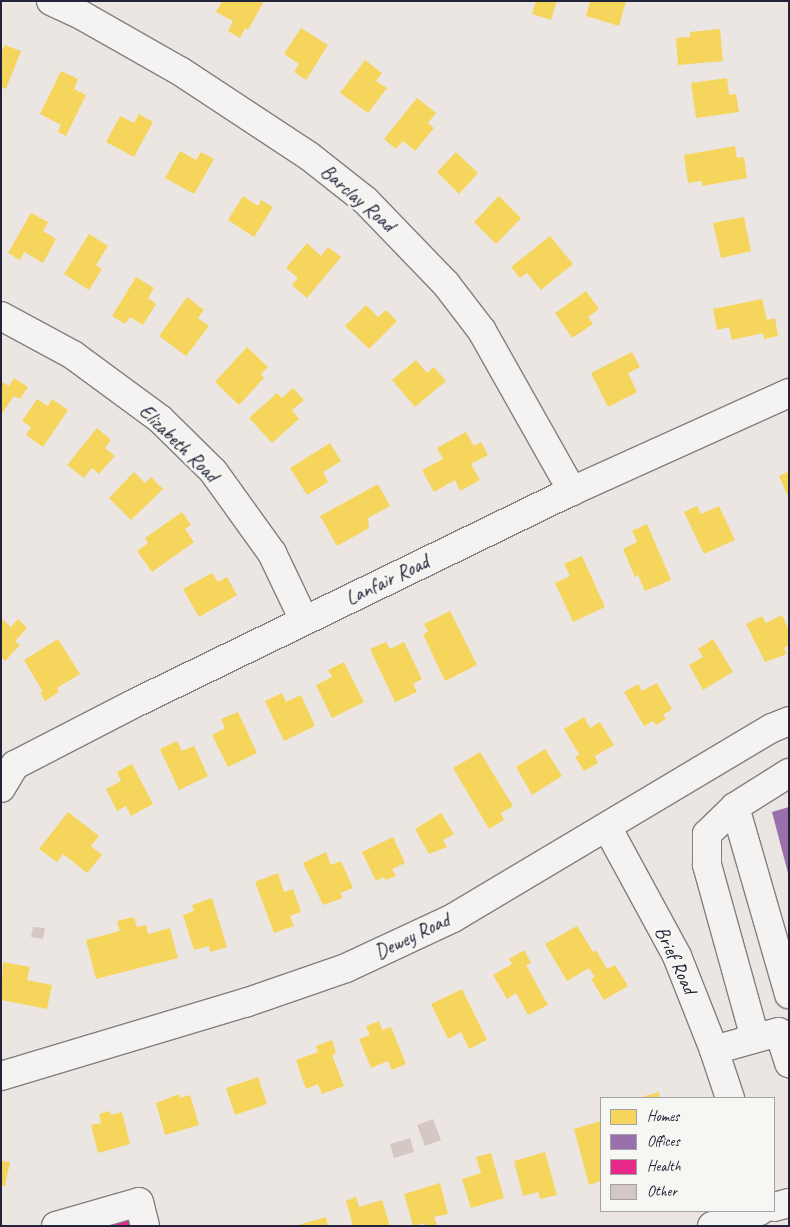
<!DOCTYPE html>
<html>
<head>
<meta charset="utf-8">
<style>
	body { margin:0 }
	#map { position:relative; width:790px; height:1227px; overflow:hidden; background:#ece6e3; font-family:Caveat,sans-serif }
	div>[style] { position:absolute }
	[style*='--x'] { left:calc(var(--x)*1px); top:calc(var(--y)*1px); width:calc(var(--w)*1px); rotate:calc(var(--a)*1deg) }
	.homes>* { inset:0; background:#f6d55c }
	.offices>* { inset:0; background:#9970ab }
	.health>* { inset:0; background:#e7298a }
	.building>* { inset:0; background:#d5c8c4 }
	.roads { filter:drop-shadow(1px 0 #817f82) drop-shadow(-1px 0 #817f82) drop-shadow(0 1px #817f82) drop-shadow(0 -1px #817f82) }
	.minor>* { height:28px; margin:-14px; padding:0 14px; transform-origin:14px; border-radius:14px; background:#f4f3f1 }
	.highway>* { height:28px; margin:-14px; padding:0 14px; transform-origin:14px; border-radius:14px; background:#f4f3f1 }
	span { translate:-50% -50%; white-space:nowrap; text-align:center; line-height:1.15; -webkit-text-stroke:5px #f6f6f2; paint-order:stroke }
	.street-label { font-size:20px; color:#22223b }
	.frame { position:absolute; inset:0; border:2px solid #22223b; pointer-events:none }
	.legend { position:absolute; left:600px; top:1097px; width:175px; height:115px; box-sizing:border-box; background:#f6f6f2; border:1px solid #a1a1a9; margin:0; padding:6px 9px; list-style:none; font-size:15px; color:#22223b }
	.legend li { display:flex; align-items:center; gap:10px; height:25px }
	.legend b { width:25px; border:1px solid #a1a1a9 }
</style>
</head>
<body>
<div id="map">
	<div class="homes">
		<i style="clip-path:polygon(222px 1px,260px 1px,263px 3px,248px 30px,245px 28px,240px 38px,228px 31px,233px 21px,216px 12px)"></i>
		<i style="clip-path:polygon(536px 1px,557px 1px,551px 20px,532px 14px)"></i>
		<i style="clip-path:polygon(590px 1px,626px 1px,619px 26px,586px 16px)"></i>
		<i style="clip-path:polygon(301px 28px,328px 45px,306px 80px,294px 72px,299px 64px,284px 54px)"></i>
		<i style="clip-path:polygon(720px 29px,723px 61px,678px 65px,676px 38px,690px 37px,690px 32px)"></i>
		<i style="clip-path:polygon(5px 45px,21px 51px,6px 89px,1px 87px,1px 52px)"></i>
		<i style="clip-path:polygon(365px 60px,382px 73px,376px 81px,387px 88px,368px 113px,340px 93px)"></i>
		<i style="clip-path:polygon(61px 71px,78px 79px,74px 89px,86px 95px,66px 136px,58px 132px,61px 125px,40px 114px)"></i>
		<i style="clip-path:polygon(727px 78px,729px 95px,736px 94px,739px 112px,696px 118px,691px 83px)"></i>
		<i style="clip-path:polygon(417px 98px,436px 113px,428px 123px,434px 128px,415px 151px,403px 141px,396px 149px,384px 139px)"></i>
		<i style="clip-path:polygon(139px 114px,153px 122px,134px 157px,106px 142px,120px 116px,134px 123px)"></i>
		<i style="clip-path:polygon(735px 146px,737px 158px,744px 157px,747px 178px,702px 186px,702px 181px,688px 183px,684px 155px)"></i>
		<i style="clip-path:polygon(180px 151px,196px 160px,201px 152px,214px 159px,194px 194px,165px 178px)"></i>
		<i style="clip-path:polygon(456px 152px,478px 173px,459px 194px,437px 172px)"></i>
		<i style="clip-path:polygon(243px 196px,258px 206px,261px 200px,273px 207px,254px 237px,228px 220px)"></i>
		<i style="clip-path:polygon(499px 196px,521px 218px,496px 244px,474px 222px)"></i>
		<i style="clip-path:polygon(31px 213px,48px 222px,43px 231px,56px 239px,43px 263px,24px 252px,20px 260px,8px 253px)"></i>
		<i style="clip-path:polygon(744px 217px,751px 251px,721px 258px,713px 223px)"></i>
		<i style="clip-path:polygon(89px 234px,108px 246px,96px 265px,102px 269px,89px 290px,64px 274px)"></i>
		<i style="clip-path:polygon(550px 236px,573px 264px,541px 290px,527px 273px,520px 278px,511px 267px)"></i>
		<i style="clip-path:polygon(307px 243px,321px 256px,328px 247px,341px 257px,307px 298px,292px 285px,298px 278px,286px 268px)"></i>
		<i style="clip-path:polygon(136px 277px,154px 288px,148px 298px,156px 304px,143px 325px,130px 317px,125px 324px,112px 316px)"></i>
		<i style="clip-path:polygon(586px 291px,599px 309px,588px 317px,593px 324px,572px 338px,555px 313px)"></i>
		<i style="clip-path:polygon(187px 297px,204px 310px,198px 318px,209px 326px,186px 356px,159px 336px)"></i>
		<i style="clip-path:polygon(762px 299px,767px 320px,775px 318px,778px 336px,764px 339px,763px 333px,732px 340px,729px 327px,717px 330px,713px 309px)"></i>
		<i style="clip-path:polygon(366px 305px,378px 317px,386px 310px,397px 321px,369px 349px,345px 326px)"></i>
		<i style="clip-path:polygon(247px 347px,268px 367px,261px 374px,264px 378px,239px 405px,215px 382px)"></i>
		<i style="clip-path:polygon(632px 352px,640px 367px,628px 373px,637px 392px,608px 407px,591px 373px)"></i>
		<i style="clip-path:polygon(416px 360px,427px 373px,434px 367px,446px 381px,415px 407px,392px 380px)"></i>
		<i style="clip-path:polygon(14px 378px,28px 387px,20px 399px,14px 396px,1px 415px,1px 381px,9px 386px)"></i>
		<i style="clip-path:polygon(293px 388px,304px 400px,292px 410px,299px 419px,272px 443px,249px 418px,277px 393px,282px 398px)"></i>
		<i style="clip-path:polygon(37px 399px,48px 406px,52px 399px,68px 410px,43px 447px,26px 435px,31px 427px,22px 421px)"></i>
		<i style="clip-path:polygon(97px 428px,111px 440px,105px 448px,115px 456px,99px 474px,92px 468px,84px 478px,67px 465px)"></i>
		<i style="clip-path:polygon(466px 432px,474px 446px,481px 442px,488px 455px,471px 464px,480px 480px,460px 491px,455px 480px,434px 492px,422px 470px,443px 459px,437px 448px)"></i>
		<i style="clip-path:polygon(330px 443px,341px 461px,323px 472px,328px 482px,307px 495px,290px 468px)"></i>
		<i style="clip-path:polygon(789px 471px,789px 499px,779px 476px)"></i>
		<i style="clip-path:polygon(134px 472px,145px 483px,151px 477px,163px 489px,131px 520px,109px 498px)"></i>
		<i style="clip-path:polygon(378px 484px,390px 506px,368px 518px,369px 528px,337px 546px,320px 516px)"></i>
		<i style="clip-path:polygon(697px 506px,701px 514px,719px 506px,735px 540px,704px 554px,684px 512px)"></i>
		<i style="clip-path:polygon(182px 512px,191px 525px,185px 529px,194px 542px,152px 572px,137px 551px,148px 543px,145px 538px)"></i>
		<i style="clip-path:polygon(647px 524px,671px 580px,645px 591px,638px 575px,635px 577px,623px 549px,637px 542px,632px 531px)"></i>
		<i style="clip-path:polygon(582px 556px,605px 607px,573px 622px,555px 583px,570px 576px,564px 564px)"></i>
		<i style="clip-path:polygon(212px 573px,218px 582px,227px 577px,237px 595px,199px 617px,183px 589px)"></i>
		<i style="clip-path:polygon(450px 611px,477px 665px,445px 681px,423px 634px,428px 632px,424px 624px)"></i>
		<i style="clip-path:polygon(782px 615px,789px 630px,789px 645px,784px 648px,787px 654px,765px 662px,746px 624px,762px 616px,766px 623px)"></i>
		<i style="clip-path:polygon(1px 618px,11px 627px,18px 619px,27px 628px,15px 641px,20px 645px,5px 661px,1px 657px)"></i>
		<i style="clip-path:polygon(58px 639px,80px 674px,57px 688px,59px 692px,45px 701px,40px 693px,43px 692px,24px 660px)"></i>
		<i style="clip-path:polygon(713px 639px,733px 672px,703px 690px,689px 665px,703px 657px,698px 649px)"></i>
		<i style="clip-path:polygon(386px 642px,390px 649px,404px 642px,422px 679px,413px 684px,417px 692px,395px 702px,370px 649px)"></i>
		<i style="clip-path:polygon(344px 662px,364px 702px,332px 718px,316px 685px,332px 677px,328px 670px)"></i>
		<i style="clip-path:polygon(657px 683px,672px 709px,663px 715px,666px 719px,656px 725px,653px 721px,644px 726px,624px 692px,638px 684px,642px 691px)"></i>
		<i style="clip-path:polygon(282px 693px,286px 702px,301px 695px,315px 726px,284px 741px,265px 701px)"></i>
		<i style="clip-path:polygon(238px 712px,257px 753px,228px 767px,212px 735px,225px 728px,221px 719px)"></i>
		<i style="clip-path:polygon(584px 717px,590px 728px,600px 722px,614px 745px,595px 756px,598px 763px,584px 771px,575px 757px,579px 754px,564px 729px)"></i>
		<i style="clip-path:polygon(177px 741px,182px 751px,194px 746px,208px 776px,179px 790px,160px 749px)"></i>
		<i style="clip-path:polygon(545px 749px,562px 776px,532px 795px,516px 767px)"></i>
		<i style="clip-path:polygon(480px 752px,513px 806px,501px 813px,504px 820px,489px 829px,453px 768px)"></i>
		<i style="clip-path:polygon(132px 764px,153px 804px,131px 816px,126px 806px,117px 811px,106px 789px,121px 781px,117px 772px)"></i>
		<i style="clip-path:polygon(68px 812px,99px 836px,91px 846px,102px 855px,87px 873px,63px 854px,57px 862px,39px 849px)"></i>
		<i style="clip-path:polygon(441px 813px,454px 834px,443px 840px,447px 847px,429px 854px,415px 829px)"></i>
		<i style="clip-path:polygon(393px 837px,405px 863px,392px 869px,396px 876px,386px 880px,384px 877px,376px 881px,362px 852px)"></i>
		<i style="clip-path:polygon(326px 852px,331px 865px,341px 861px,353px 888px,340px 893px,343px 898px,323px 905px,303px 863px)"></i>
		<i style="clip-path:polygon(278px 873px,284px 892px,293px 889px,301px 912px,290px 916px,294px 926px,274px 933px,255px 882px)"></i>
		<i style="clip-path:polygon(212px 898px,227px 947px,210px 952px,209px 946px,194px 950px,183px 915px,194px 911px,192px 905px)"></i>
		<i style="clip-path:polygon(134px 917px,137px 927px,146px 925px,148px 934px,170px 928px,178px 958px,96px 979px,86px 940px,120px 931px,117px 921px)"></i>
		<i style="clip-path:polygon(577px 926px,593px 952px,596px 950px,607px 969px,615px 965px,628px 986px,604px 1000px,591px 979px,595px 977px,589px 968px,567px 981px,545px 944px)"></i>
		<i style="clip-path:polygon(524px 950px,531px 963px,526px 965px,548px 1005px,528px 1015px,516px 993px,507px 999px,493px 975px,512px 964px,509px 959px)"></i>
		<i style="clip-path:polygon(3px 962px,30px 967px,27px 980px,52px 985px,47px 1009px,1px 1000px)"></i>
		<i style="clip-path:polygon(462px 989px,487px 1040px,469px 1049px,461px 1032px,448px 1039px,431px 1004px)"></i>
		<i style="clip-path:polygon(379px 1021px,382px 1030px,391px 1027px,406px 1064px,392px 1070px,388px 1061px,371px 1068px,359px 1039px,370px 1035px,366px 1026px)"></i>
		<i style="clip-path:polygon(332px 1040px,336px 1053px,332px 1055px,344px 1086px,322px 1094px,318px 1084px,306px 1089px,296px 1060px,318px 1052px,316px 1046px)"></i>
		<i style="clip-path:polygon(258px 1077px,267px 1104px,235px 1115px,226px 1088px)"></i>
		<i style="clip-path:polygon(659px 1092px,660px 1098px,638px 1098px)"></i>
		<i style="clip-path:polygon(179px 1094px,180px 1098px,190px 1095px,199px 1125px,165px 1135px,156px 1103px)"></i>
		<i style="clip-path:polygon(110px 1111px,111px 1115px,122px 1112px,130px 1144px,98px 1153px,91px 1125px,101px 1123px,99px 1114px)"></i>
		<i style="clip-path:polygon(601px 1121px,601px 1181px,589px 1185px,574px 1129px)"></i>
		<i style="clip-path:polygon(545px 1152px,557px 1195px,540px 1199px,538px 1192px,523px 1196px,514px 1161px)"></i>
		<i style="clip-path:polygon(491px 1153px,504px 1198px,471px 1208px,462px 1179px,481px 1173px,476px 1157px)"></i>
		<i style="clip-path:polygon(1px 1161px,10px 1162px,5px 1186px,1px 1186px)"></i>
		<i style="clip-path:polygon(440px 1183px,448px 1214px,434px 1217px,437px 1225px,425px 1226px,425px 1223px,413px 1226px,404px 1194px)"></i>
		<i style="clip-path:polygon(356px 1197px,359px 1207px,382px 1200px,390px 1226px,353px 1226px,346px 1201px)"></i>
		<i style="clip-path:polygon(326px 1217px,328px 1226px,298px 1226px,298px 1225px)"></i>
	</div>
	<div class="offices">
		<i style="clip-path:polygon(789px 807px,789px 873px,788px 873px,772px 812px)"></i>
	</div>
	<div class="health">
		<i style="clip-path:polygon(132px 1219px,134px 1226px,110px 1226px,110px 1225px)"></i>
	</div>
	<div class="building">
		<i style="clip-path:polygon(33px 927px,45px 928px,43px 939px,31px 937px)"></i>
		<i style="clip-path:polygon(433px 1119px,441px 1140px,425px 1146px,417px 1125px)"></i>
		<i style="clip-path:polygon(410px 1138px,414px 1152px,394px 1158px,390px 1144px)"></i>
	</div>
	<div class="roads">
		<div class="minor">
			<i style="--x:51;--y:1;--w:35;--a:25"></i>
			<i style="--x:83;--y:16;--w:112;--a:29.6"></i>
			<i style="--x:180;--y:71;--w:154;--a:33.4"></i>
			<i style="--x:309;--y:156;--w:71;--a:38.2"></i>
			<i style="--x:365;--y:200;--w:117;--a:46"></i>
			<i style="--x:446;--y:284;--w:59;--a:52.5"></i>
			<i style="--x:482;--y:331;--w:184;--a:60.6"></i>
			<i style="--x:1;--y:316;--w:82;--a:28.4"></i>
			<i style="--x:73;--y:355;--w:108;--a:36.3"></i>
			<i style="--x:160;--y:419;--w:74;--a:44.5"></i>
			<i style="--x:213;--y:471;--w:101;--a:54.3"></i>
			<i style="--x:272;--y:553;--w:74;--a:64.5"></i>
			<i style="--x:1;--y:788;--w:27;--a:-59"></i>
			<i style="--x:15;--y:765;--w:131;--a:-27.3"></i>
			<i style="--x:131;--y:705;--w:490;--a:-25.9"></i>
			<i style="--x:572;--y:491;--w:238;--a:-24.3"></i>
			<i style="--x:735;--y:807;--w:195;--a:73.9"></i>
			<i style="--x:607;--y:827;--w:147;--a:61.5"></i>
			<i style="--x:677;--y:956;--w:101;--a:68.5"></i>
			<i style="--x:714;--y:1050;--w:51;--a:71.6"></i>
			<i style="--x:755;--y:1038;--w:180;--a:-105.5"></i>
			<i style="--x:707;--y:865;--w:31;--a:-90"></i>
			<i style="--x:707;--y:834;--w:39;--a:-44"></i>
			<i style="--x:735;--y:807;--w:64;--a:-32.2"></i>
			<i style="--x:714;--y:1050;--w:67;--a:-15.5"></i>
			<i style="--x:779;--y:1032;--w:33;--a:72"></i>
			<i style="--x:1;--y:1076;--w:255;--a:-16.7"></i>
			<i style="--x:245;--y:1003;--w:107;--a:-19.1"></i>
			<i style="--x:346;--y:968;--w:118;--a:-25"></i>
			<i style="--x:453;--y:918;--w:371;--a:-30.8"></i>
			<i style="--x:772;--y:728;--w:18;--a:-22"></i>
			<i style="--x:56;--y:1226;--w:86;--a:-16.1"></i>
			<i style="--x:139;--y:1202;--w:25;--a:76"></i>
		</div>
		<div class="highway">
			<i style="--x:774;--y:1207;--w:16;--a:-15"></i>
			<i style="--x:712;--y:1226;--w:50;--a:-17.4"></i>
		</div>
	</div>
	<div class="street-label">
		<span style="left:358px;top:198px;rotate:41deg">Barclay Road</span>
		<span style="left:179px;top:443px;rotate:44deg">Elizabeth Road</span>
		<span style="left:387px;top:580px;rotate:-26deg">Lanfair Road</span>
		<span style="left:412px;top:936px;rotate:-26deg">Dewey Road</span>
		<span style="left:676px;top:960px;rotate:65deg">Brief Road</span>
	</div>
	<div class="frame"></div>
	<ul class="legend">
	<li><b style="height:14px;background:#f6d55c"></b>Homes</li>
	<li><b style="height:14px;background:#9970ab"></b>Offices</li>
	<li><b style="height:14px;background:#e7298a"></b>Health</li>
	<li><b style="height:14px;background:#d5c8c4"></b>Other</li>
	</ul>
</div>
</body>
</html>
